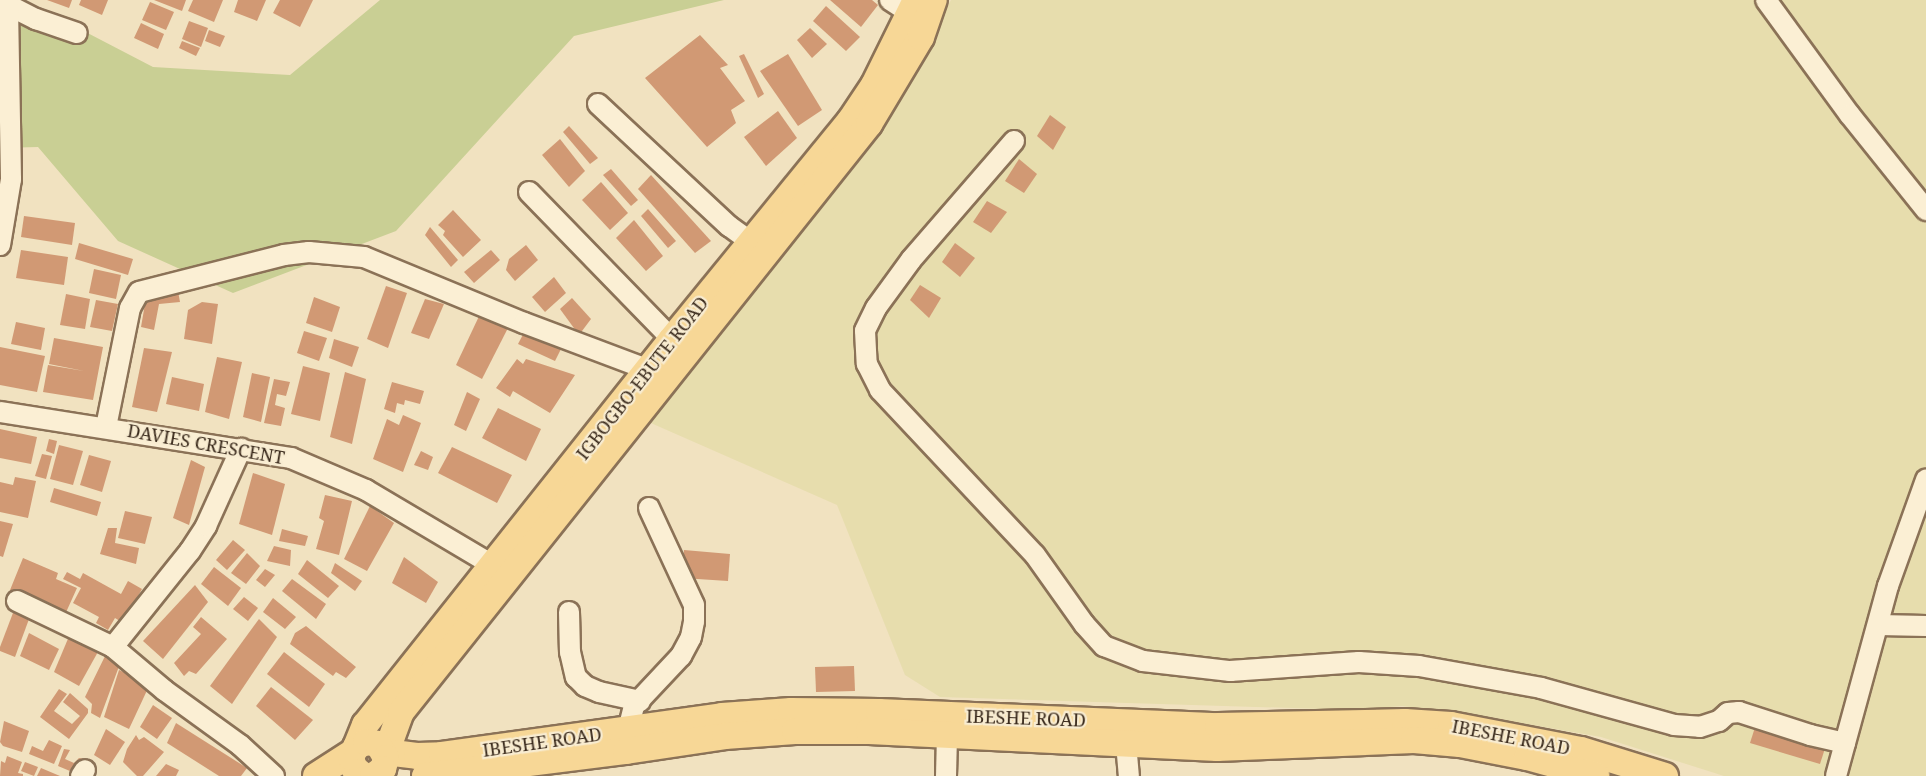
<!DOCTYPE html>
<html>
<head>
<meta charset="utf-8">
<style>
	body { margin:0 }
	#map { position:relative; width:1926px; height:776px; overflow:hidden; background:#f1e2c0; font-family:"Noto Serif",serif }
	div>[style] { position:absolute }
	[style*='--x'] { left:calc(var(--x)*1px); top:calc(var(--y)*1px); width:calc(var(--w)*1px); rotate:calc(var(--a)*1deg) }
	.farmland>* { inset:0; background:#e7ddad }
	.green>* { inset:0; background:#c9cf94 }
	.building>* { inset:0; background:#d19974 }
	.roads { filter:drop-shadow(2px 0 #8b7257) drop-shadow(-2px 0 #8b7257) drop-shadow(0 2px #8b7257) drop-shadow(0 -2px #8b7257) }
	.minor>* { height:20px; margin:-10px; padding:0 10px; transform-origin:10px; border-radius:10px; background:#fbefd4 }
	.major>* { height:26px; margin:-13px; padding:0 13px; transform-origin:13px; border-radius:13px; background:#f7d796 }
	span { translate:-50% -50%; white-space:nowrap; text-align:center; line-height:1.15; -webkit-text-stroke:4.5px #f8ecd1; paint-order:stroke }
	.street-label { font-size:18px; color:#3a2a1c }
</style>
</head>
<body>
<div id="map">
	<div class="farmland">
		<i style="clip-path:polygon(951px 0,1926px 0,1926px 776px,1724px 776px,1601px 737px,1470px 714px,1402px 706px,1354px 710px,940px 697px,905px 675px,837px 505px,644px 420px,916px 66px)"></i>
	</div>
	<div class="green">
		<i style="clip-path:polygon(0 0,16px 0,51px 14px,153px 67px,290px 75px,380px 0,724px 0,574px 36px,396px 231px,233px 293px,118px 241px,38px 147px,0 148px)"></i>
	</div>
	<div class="building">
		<i style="clip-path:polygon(47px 0,72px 0,69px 8px)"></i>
		<i style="clip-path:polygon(81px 0,108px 0,102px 15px,79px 5px)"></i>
		<i style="clip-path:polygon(154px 0,186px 0,182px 11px)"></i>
		<i style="clip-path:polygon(193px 0,223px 0,214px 22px,188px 11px)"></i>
		<i style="clip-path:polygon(238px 0,266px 0,257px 21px,234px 12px)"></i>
		<i style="clip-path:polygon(280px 0,313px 0,300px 27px,273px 13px)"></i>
		<i style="clip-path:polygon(830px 0,872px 0,878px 5px,861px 27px)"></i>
		<i style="clip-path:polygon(150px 2px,174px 12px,166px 30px,142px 20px)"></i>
		<i style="clip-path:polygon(826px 6px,860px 37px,846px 51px,813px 21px)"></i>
		<i style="clip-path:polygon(189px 21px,208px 28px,201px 47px,182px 39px)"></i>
		<i style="clip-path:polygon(141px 23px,164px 34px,158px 49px,134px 38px)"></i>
		<i style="clip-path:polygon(810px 28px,827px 44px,812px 58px,797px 40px)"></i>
		<i style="clip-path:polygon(209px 30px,225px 36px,220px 47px,205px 41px)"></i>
		<i style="clip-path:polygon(700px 35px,728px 65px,720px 68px,745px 101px,731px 110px,736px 123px,707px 147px,645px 78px)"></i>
		<i style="clip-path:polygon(182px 41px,200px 48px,196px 56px,179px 48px)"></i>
		<i style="clip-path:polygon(744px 54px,764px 94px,758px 98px,739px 56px)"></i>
		<i style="clip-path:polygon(788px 54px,822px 110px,798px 126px,760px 71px)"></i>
		<i style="clip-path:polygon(778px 111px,797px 138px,766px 166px,744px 137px)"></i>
		<i style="clip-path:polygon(1050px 115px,1066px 127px,1053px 150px,1037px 136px)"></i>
		<i style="clip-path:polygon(569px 126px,598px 158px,590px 164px,563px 132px)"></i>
		<i style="clip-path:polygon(560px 139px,585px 171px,569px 187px,542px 155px)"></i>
		<i style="clip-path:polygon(1019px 159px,1037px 174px,1024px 193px,1005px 181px)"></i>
		<i style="clip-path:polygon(611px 169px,638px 200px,631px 206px,603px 175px)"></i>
		<i style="clip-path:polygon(651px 175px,711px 241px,695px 253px,638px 189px)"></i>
		<i style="clip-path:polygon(601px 182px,628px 213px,610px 230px,582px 200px)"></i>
		<i style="clip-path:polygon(987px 201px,1007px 212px,991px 233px,973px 222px)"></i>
		<i style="clip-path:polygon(648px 209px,676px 241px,668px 248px,641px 216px)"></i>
		<i style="clip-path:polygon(453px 210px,481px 240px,463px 257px,443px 235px,445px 231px,438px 225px)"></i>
		<i style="clip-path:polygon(24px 216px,75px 223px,72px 245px,21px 237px)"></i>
		<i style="clip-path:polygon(634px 220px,663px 256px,646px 271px,616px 238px)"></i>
		<i style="clip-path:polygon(430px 227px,458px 260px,451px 267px,425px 235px)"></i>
		<i style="clip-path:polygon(79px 243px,133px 259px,128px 275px,75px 259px)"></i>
		<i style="clip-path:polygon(955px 243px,975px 258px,960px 277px,942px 262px)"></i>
		<i style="clip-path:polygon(526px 245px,538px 260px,515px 281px,506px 270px,509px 259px)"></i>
		<i style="clip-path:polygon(21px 250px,68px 257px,64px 285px,16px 278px)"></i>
		<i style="clip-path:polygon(491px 250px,500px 260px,474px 283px,464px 272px)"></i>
		<i style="clip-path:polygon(94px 269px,121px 275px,116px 299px,89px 293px)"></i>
		<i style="clip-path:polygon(554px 277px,566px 293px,545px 312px,532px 297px)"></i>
		<i style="clip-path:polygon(920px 285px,941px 298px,929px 318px,910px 300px)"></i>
		<i style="clip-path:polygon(386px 286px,407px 293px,388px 348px,367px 339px)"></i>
		<i style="clip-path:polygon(178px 291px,180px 302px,159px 304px,154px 330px,141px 327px,146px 298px)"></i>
		<i style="clip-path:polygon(66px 294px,90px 299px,85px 329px,60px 325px)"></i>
		<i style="clip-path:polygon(314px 297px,340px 307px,332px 332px,306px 323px)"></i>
		<i style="clip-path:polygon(572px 298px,591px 319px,579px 335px,560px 309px)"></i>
		<i style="clip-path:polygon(425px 299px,444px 304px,429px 339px,411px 333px)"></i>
		<i style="clip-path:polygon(96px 300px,118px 304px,112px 331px,90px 327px)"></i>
		<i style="clip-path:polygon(202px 302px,218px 304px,212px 344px,184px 339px,188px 310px)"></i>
		<i style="clip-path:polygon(481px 312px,510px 324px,482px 379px,456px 365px)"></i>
		<i style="clip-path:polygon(16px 322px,45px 328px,41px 350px,11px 344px)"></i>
		<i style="clip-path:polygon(527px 327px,563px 345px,555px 361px,518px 344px)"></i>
		<i style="clip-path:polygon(304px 331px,327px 338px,319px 361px,297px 353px)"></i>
		<i style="clip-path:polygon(54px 338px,103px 347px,93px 400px,43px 392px,48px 365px,84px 371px,49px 364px)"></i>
		<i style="clip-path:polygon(334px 339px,359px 347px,352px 367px,329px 358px)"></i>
		<i style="clip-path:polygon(0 347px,45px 356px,37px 392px,0 385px)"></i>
		<i style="clip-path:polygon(144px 348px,172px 352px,157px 412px,132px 407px)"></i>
		<i style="clip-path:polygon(217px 357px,242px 362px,229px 419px,205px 412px)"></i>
		<i style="clip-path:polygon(517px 359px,523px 364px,526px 359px,575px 375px,550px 413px,513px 391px,510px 397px,496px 388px)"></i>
		<i style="clip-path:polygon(303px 366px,330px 373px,320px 421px,291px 414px)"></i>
		<i style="clip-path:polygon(345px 372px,366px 379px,352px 444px,330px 437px)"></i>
		<i style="clip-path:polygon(252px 373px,270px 377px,261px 422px,243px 417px)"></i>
		<i style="clip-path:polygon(172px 377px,204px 384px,199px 411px,166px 404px)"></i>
		<i style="clip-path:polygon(274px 379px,290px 382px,286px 396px,277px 394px,275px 405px,285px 408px,281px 426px,264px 423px)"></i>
		<i style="clip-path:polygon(392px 382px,424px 391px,420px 404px,405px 400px,404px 405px,397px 403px,395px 413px,384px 409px)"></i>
		<i style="clip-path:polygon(467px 392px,480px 399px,466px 431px,454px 425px)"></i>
		<i style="clip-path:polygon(498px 408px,541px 429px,526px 461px,482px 438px)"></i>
		<i style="clip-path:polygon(403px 415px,421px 423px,403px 472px,373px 459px,387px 419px,399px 425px)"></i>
		<i style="clip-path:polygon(0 429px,37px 437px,31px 464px,0 458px)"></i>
		<i style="clip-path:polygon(49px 439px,57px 441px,54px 454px,46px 451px)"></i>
		<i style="clip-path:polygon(59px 445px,83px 451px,73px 485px,50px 479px)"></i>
		<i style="clip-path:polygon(452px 447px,512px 475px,497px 503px,438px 473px)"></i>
		<i style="clip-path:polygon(421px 451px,433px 457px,428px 470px,414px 465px)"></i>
		<i style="clip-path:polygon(42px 454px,52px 456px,46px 479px,35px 476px)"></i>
		<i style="clip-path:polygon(89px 455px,111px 461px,102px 492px,80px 485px)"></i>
		<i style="clip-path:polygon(191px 460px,205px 467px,189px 525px,173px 518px)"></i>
		<i style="clip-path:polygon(253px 473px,285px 484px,272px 535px,239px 524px)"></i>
		<i style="clip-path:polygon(15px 477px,36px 481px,28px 518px,0 512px,0 482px,13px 485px)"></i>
		<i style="clip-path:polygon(54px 488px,101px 502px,97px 516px,50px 502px)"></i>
		<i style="clip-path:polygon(325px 495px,352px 501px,339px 555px,316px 549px,324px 521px,319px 518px)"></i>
		<i style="clip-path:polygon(370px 506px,394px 523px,367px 571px,344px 559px)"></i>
		<i style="clip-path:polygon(125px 511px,152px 517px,145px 544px,118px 538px)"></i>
		<i style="clip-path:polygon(0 521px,13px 524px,3px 557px,0 556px)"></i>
		<i style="clip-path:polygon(108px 528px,117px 528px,115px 543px,139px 548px,136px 564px,100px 554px)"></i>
		<i style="clip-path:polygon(282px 529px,308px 536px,305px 546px,279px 541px)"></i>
		<i style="clip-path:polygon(233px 540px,245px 550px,227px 570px,216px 560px)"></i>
		<i style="clip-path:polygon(274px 546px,291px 550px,290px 566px,267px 561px)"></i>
		<i style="clip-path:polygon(684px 550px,730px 554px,728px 581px,682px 578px)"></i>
		<i style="clip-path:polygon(247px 553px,260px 566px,246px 584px,231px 573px)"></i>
		<i style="clip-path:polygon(404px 557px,438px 582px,426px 603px,392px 583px)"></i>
		<i style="clip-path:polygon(23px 558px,58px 573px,56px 579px,77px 588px,63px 619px,8px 595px)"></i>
		<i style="clip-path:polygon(307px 560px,339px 586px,328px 598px,298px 574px)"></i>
		<i style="clip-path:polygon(335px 563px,362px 581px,355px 591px,331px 573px)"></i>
		<i style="clip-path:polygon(214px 567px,241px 588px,228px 606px,201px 584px)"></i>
		<i style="clip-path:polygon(265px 569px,275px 575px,265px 587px,256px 580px)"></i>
		<i style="clip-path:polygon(67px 572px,80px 579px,83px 573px,121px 594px,128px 581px,142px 589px,123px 623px,115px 618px,108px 630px,96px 623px,99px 617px,73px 603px,81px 588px,63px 579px)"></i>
		<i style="clip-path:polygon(292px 579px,326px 604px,316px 619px,282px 591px)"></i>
		<i style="clip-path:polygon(195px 585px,208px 602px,163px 659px,143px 641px)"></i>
		<i style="clip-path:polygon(244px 597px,258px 608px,248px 621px,233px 609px)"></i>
		<i style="clip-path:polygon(273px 598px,296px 617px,285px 629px,263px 612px)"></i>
		<i style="clip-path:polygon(16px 605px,32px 611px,15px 657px,0 651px,0 647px)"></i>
		<i style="clip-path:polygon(201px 617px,227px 639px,196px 674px,189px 671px,184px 676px,174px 663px,201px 634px,193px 627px)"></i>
		<i style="clip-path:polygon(259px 619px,277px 637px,232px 704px,210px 686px)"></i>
		<i style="clip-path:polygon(306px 626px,356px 667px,346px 678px,336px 672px,333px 676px,290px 644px,295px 633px)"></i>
		<i style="clip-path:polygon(29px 633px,59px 649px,49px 670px,20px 656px)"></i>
		<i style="clip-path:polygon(70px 634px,99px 650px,79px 686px,54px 672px)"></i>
		<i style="clip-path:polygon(107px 652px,121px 661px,100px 718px,91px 713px,92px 704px,85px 697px)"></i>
		<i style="clip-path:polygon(284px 652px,325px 684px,309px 707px,267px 674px)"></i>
		<i style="clip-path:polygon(854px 666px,855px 691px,816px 692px,815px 667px)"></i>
		<i style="clip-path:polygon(119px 670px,150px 684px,129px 729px,104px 717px)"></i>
		<i style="clip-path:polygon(271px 687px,313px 720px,295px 740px,256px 706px)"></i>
		<i style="clip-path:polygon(59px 689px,67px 694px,54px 711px,72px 724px,80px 716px,63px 702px,70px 693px,88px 709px,88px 713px,69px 739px,40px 717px)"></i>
		<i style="clip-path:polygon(153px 705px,172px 718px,157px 739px,140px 727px)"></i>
		<i style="clip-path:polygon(4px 721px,29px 731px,22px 752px,3px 746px,0 742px)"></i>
		<i style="clip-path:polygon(1757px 721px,1827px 742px,1820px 764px,1750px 743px)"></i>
		<i style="clip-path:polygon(176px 723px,247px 768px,241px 776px,219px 776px,167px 743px)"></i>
		<i style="clip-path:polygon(106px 729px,125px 742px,110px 765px,94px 755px)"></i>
		<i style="clip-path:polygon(136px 735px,139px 740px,144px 737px,164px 752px,143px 776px,137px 776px,123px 762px,127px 749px)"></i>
		<i style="clip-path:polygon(49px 740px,62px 746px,54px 764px,29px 754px,32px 746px,43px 751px)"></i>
		<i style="clip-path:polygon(64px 749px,70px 750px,65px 759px,74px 763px,79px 758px,85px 759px,77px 774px,58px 766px)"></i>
		<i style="clip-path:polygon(7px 756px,22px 762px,18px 773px,23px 774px,23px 776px,0 776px,1px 761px,5px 763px)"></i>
		<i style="clip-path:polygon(25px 762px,38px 767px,34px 776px,21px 771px)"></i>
		<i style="clip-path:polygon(166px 764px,179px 770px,176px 776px,156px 776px)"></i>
		<i style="clip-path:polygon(41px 768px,60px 776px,37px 776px)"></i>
	</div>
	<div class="roads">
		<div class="minor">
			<i style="--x:890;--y:0;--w:24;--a:33"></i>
			<i style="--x:1766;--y:0;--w:142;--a:53.9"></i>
			<i style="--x:1850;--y:115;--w:122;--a:51.3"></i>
			<i style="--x:6;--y:4;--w:34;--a:27"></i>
			<i style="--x:36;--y:19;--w:43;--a:18.9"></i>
			<i style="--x:598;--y:104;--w:179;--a:43"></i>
			<i style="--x:729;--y:226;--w:27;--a:36"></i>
			<i style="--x:1014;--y:141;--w:157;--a:130.9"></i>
			<i style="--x:911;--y:260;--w:59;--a:126.1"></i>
			<i style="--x:876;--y:308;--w:25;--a:116"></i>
			<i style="--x:865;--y:331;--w:33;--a:87"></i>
			<i style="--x:867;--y:364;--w:29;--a:63"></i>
			<i style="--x:880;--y:390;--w:226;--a:46.8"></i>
			<i style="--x:1035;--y:555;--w:85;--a:54.6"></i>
			<i style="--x:1084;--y:624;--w:30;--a:48"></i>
			<i style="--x:1104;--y:646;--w:42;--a:21"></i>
			<i style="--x:1143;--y:661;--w:88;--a:6.6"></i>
			<i style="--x:1230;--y:671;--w:129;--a:-4"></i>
			<i style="--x:1359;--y:662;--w:60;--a:3.8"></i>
			<i style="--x:1419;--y:666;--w:124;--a:10.2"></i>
			<i style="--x:1541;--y:688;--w:138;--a:15.5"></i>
			<i style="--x:1674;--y:725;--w:26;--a:4"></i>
			<i style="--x:1700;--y:727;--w:20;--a:-18"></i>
			<i style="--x:1719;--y:721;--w:12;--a:-42"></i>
			<i style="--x:1728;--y:713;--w:11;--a:-5"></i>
			<i style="--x:1739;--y:712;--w:75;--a:17.9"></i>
			<i style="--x:1810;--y:735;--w:36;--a:13"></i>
			<i style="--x:529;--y:192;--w:205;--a:45.8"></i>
			<i style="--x:0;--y:245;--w:67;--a:-80.5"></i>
			<i style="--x:11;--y:179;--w:179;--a:-91"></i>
			<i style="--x:0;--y:412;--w:295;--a:9"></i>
			<i style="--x:291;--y:458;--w:82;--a:23.1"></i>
			<i style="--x:366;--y:490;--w:161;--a:30.7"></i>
			<i style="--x:106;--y:427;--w:121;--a:-78.6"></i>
			<i style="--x:130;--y:308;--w:18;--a:-61"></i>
			<i style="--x:139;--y:292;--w:150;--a:-14.3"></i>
			<i style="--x:284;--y:255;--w:25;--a:-7"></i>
			<i style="--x:309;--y:252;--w:55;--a:5.2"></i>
			<i style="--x:364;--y:257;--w:173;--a:22.4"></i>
			<i style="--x:524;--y:323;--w:134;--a:20.6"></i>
			<i style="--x:17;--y:601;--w:106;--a:25.6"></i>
			<i style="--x:113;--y:647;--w:67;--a:40.1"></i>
			<i style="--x:164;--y:690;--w:94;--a:35.9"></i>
			<i style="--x:240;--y:745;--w:46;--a:42.4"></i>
			<i style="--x:569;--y:612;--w:40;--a:88.6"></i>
			<i style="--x:570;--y:652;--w:26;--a:77"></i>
			<i style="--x:576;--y:677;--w:13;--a:45"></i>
			<i style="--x:585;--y:686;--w:15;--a:23"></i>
			<i style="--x:599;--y:692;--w:42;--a:12.4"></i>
			<i style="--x:1879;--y:625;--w:47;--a:1.2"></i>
			<i style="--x:113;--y:647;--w:123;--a:-51.3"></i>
			<i style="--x:190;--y:551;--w:30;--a:-57"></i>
			<i style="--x:206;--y:526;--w:85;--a:-65.6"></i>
			<i style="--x:628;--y:730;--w:25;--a:-76"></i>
			<i style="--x:634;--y:706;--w:69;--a:-46.8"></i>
			<i style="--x:681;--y:656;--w:21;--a:-62"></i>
			<i style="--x:691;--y:637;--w:16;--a:-79"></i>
			<i style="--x:694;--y:621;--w:16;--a:-90"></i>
			<i style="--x:694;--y:605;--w:107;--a:-114.9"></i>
			<i style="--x:1126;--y:743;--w:33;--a:85"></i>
			<i style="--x:81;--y:776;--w:7;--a:-56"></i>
			<i style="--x:946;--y:776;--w:42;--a:-88.6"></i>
			<i style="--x:1836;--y:776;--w:197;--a:-74.7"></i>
			<i style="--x:1888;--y:586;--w:113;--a:-70.3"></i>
		</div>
		<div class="major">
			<i style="--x:356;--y:747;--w:24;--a:-68"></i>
			<i style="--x:365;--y:725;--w:493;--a:-51.5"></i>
			<i style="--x:672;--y:339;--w:281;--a:-50.8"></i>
			<i style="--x:850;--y:121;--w:43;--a:-56.3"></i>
			<i style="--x:874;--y:85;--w:95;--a:-63.7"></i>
			<i style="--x:382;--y:748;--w:13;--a:-45"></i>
			<i style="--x:391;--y:739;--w:29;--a:-70"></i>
			<i style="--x:401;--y:712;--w:752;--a:-51.48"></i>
			<i style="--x:869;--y:124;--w:101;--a:-59.1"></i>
			<i style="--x:921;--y:37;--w:39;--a:-71"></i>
			<i style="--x:385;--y:752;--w:32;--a:7"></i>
			<i style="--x:417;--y:756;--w:25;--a:-2"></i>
			<i style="--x:442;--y:755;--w:283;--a:-7.9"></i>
			<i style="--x:722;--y:716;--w:69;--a:-4.1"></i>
			<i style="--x:791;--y:711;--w:88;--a:0.7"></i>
			<i style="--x:879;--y:712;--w:339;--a:2.4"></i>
			<i style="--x:1218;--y:726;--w:187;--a:-1.2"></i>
			<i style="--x:1405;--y:722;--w:46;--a:3.7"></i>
			<i style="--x:1451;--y:725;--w:132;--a:10.9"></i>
			<i style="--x:1581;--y:750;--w:88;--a:17.2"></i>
			<i style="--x:316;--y:776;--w:44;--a:-33"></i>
			<i style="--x:364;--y:776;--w:13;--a:-141"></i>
			<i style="--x:354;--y:768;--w:11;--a:-105"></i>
			<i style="--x:351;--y:757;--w:11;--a:-63"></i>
			<i style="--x:356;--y:747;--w:11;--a:-27"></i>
			<i style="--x:366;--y:742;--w:12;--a:9"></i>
			<i style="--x:378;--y:744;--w:16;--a:60"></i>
			<i style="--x:386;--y:758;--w:11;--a:105"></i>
			<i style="--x:383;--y:769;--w:12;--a:145"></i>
			<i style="--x:425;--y:776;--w:203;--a:-7.1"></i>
			<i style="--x:626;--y:751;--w:100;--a:-8.6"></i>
			<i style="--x:725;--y:736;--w:70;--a:-4.1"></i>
			<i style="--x:795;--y:731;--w:74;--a:0"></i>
			<i style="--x:869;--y:731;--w:348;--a:2.8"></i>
			<i style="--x:1217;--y:748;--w:197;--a:-2.3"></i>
			<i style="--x:1414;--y:740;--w:46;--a:5"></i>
			<i style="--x:1460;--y:744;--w:68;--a:11"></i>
			<i style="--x:1527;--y:757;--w:72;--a:15.4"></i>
		</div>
	</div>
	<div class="street-label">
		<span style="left:642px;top:378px;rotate:-52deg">IGBOGBO-EBUTE ROAD</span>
		<span style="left:206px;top:444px;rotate:10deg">DAVIES CRESCENT</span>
		<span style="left:1026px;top:718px;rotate:2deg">IBESHE ROAD</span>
		<span style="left:1511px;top:737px;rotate:11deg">IBESHE ROAD</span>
		<span style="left:542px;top:742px;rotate:-8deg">IBESHE ROAD</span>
	</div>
</div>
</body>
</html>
